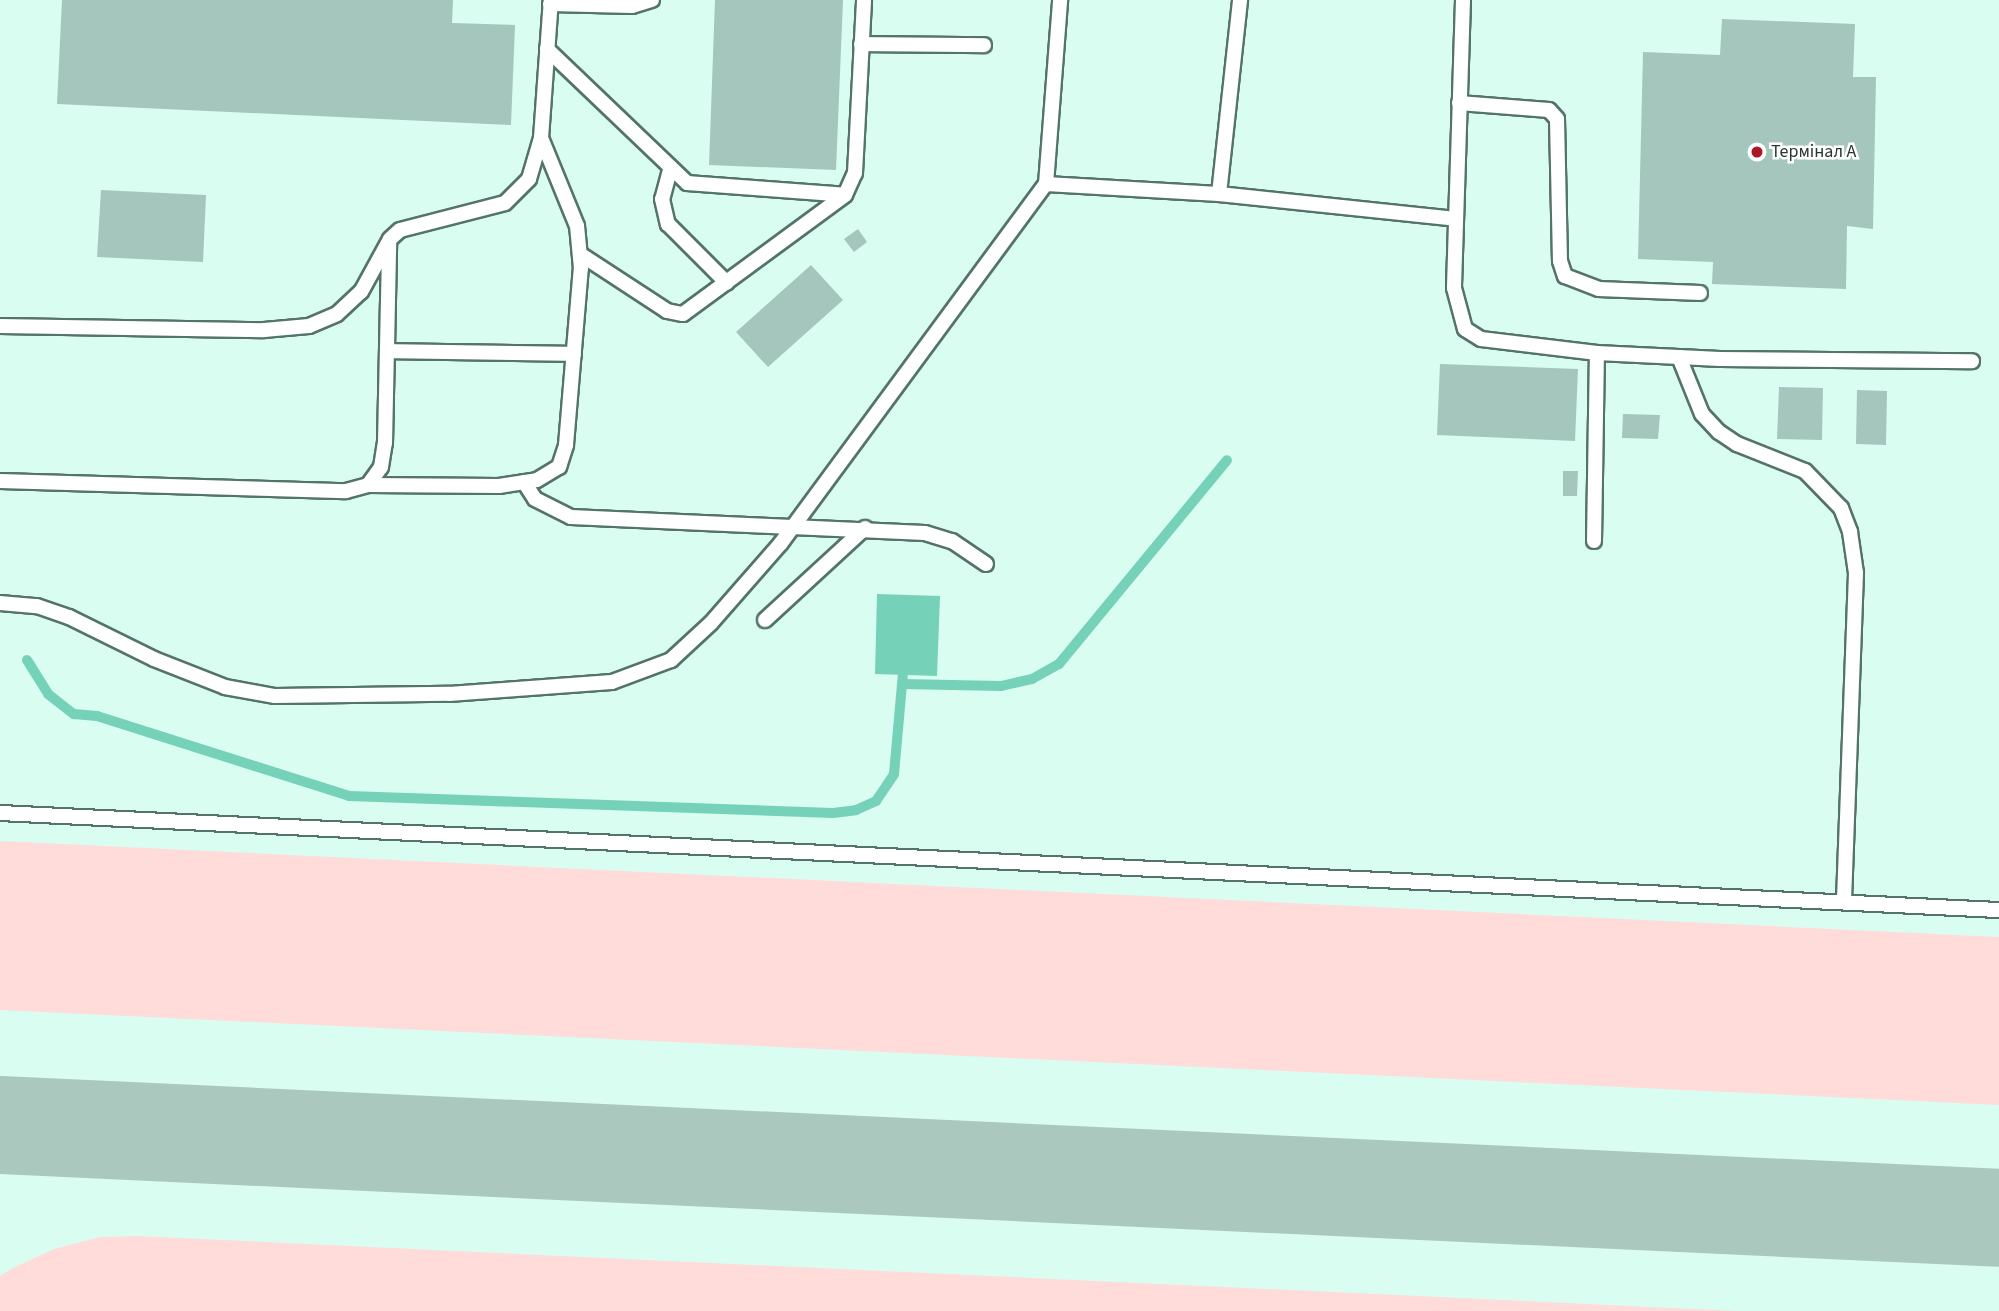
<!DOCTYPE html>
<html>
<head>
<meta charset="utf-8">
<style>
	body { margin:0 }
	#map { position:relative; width:1999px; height:1311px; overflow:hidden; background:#dafdf2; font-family:"Source Sans 3",sans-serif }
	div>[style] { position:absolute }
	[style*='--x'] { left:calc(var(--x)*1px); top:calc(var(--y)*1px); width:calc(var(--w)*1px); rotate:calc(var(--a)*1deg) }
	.green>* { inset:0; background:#ffdcd9 }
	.water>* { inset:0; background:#75d2b9 }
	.stream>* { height:10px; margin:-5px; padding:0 5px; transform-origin:5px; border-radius:5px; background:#75d2b9 }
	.taxiway>* { height:98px; margin:-49px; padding:0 49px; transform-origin:49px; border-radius:49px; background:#abc8bf }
	.building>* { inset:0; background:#a4c6bc }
	.roads { filter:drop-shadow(2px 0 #54736a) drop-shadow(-2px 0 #54736a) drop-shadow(0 2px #54736a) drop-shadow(0 -2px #54736a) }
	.lane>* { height:14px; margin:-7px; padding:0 7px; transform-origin:7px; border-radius:7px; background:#fff }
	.dots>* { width:19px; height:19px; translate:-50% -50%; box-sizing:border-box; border:4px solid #fff; border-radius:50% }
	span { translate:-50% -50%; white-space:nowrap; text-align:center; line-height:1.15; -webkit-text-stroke:5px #fff; paint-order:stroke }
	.poi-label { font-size:18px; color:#2a3733 }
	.left { translate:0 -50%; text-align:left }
</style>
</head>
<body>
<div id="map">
	<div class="green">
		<i style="clip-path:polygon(0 841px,1999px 937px,1999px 1105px,0 1010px)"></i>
		<i style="clip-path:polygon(137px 1236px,1737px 1311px,0 1311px,0 1276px,13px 1268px,54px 1249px,100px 1237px)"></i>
	</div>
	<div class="water">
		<i style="clip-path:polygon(877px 594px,940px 596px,937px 676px,875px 674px)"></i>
	</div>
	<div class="stream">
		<i style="--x:27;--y:660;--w:40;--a:58"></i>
		<i style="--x:48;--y:694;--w:33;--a:38"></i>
		<i style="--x:74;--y:714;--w:23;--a:5"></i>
		<i style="--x:97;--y:716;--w:264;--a:17.6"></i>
		<i style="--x:349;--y:796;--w:484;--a:2"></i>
		<i style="--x:833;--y:813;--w:23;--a:-7"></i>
		<i style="--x:856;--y:810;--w:22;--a:-24"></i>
		<i style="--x:876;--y:801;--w:32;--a:-56"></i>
		<i style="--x:894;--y:774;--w:112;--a:-84.9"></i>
		<i style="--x:903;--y:684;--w:98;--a:1.2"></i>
		<i style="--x:1001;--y:686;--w:32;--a:-13"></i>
		<i style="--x:1032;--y:679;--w:31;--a:-29"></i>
		<i style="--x:1059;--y:664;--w:264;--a:-50.5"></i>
	</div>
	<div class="taxiway">
		<i style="--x:0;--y:1125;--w:2001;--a:2.66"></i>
	</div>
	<div class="building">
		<i style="clip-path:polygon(62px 0,453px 0,452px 23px,515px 25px,511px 125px,57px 104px)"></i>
		<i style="clip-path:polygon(715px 0,843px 0,836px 170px,709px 165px)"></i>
		<i style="clip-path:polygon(1722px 19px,1855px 24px,1853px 77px,1876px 77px,1873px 229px,1847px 226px,1846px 289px,1712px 284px,1713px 262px,1638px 259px,1643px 52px,1720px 55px)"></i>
		<i style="clip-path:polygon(101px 190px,206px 195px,203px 262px,97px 257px)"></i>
		<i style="clip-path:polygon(858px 229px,867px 242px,854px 252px,844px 239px)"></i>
		<i style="clip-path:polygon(811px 265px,843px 300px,768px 367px,736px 332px)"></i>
		<i style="clip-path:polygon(1440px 364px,1578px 369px,1575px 441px,1437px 435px)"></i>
		<i style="clip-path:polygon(1779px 387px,1823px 388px,1822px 440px,1777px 439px)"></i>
		<i style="clip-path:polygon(1857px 390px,1887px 391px,1886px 445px,1856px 444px)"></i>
		<i style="clip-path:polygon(1623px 414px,1660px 415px,1658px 439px,1622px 438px)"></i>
		<i style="clip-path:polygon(1563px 471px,1578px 471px,1577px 496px,1563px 496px)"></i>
	</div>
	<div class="roads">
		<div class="lane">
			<i style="--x:1463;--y:0;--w:288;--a:91.8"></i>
			<i style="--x:1454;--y:288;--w:42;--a:75"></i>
			<i style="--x:1465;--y:329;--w:19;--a:32"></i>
			<i style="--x:1481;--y:339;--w:117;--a:6.9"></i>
			<i style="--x:1597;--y:353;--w:123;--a:2.8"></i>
			<i style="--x:1720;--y:359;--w:252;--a:0.5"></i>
			<i style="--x:550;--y:4;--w:82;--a:1.4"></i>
			<i style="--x:632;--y:6;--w:21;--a:-17"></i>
			<i style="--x:861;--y:44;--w:123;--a:0.5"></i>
			<i style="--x:547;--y:49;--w:194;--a:43.7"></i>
			<i style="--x:687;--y:183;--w:158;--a:4.3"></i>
			<i style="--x:1459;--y:103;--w:90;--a:4.4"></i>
			<i style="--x:1549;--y:110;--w:12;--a:48"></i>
			<i style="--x:1557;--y:119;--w:142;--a:88.8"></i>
			<i style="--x:1560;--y:261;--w:16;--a:72"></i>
			<i style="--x:1565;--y:276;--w:36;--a:21"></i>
			<i style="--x:1599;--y:289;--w:101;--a:2.3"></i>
			<i style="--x:670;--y:170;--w:30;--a:105"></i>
			<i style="--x:662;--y:199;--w:26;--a:77"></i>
			<i style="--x:668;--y:224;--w:83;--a:45"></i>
			<i style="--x:1046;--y:184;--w:173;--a:3.3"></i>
			<i style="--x:1219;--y:194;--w:238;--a:6"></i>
			<i style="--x:1219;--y:194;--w:195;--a:-83.8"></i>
			<i style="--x:580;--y:254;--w:104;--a:33.2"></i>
			<i style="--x:667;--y:311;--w:16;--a:11"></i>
			<i style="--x:683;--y:314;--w:201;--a:-36.3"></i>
			<i style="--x:845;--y:195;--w:24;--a:-66"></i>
			<i style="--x:855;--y:173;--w:173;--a:-87"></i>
			<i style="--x:0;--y:326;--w:264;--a:0.9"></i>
			<i style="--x:264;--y:330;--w:45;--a:-5.1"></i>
			<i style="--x:309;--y:326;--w:30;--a:-23"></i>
			<i style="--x:337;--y:314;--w:33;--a:-43"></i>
			<i style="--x:361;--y:292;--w:60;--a:-61.3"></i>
			<i style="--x:390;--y:239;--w:13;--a:-42"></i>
			<i style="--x:400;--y:230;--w:108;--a:-14.4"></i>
			<i style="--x:505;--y:203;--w:34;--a:-45"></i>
			<i style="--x:529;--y:179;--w:43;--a:-73.7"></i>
			<i style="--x:541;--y:138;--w:138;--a:-85.9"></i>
			<i style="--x:387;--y:351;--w:187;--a:0.9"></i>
			<i style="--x:1679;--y:357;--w:61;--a:68"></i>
			<i style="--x:1702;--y:414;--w:25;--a:47"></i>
			<i style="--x:1719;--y:432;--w:22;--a:34"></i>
			<i style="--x:1737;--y:444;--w:73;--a:21.7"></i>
			<i style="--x:1805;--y:471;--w:52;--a:45.8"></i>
			<i style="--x:1841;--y:508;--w:26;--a:69"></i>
			<i style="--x:1850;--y:532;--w:41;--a:81.7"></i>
			<i style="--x:1856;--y:573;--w:329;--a:92.1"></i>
			<i style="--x:0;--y:481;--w:346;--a:1.7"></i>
			<i style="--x:346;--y:491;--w:23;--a:-15"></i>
			<i style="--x:368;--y:485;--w:22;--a:-54"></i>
			<i style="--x:381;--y:467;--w:24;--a:-81"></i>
			<i style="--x:385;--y:443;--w:199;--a:-88.8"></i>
			<i style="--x:524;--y:482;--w:20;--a:57"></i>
			<i style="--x:535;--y:499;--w:40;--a:26.6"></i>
			<i style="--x:571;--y:517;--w:354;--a:2.6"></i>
			<i style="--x:925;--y:533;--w:28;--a:17"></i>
			<i style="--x:952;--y:541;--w:41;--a:34.1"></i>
			<i style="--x:368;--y:485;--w:131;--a:0.4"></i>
			<i style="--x:499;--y:486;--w:38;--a:-9"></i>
			<i style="--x:537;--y:480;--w:26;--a:-31"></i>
			<i style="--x:559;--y:467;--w:23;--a:-72"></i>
			<i style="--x:566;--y:445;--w:178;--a:-85.2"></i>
			<i style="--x:581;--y:268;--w:42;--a:-95.4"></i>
			<i style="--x:577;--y:226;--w:95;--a:-112.2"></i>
			<i style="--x:1594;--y:541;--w:188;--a:-89.1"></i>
			<i style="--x:0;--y:603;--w:37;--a:5"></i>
			<i style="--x:37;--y:606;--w:34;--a:19"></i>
			<i style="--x:69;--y:617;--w:95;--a:26.3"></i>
			<i style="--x:154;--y:659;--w:76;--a:21.5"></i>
			<i style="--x:225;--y:687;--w:51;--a:10.2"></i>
			<i style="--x:275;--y:696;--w:174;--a:-0.7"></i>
			<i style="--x:449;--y:694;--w:163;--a:-4.2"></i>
			<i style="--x:612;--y:682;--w:63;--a:-20.4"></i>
			<i style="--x:671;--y:660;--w:54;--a:-42.8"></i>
			<i style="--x:711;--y:623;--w:106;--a:-48.8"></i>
			<i style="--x:781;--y:543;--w:446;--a:-53.6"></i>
			<i style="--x:1046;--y:184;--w:185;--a:-85.6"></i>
			<i style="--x:765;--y:620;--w:136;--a:-42.6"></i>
			<i style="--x:0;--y:813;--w:2001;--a:2.78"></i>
		</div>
	</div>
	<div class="dots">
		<i style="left:1757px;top:152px;background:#ab1722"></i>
	</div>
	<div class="poi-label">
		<span class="left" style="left:1771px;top:152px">Термінал A</span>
	</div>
</div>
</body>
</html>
